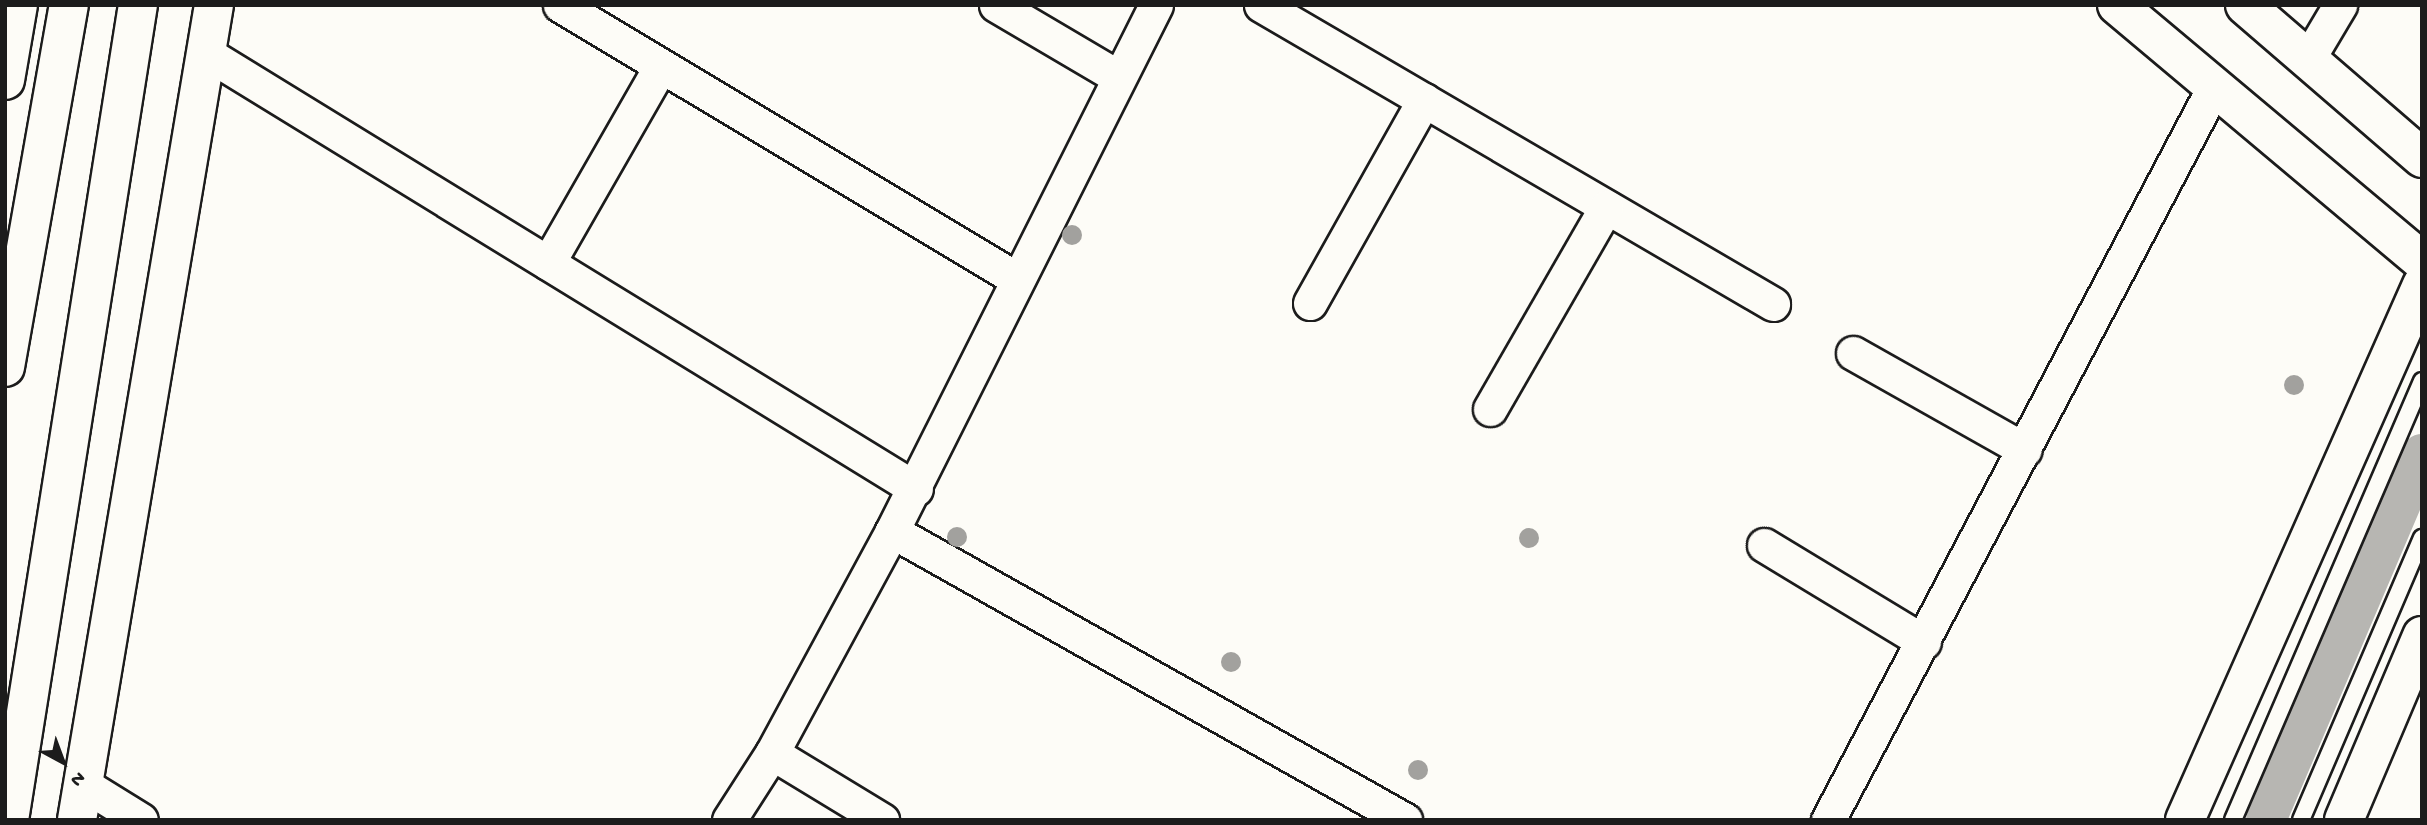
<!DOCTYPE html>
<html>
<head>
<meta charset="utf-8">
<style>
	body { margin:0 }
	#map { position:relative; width:2427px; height:825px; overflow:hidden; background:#fdfcf7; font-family:"Gochi Hand",sans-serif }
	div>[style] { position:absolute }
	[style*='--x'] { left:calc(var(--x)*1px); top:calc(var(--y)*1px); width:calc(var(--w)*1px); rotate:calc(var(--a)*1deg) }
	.canal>* { height:40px; margin:-20px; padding:0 20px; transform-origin:20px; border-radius:20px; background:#b7b6b2 }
	.roads { filter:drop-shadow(2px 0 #1c1c1c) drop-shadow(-2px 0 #1c1c1c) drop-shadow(0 2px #1c1c1c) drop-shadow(0 -2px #1c1c1c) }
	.service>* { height:16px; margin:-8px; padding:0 8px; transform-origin:8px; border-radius:8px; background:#fdfcf7 }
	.minor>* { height:33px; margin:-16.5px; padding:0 16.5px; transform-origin:16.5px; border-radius:16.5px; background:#fdfcf7 }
	.tertiary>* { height:38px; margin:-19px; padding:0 19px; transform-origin:19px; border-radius:19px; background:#fdfcf7 }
	.secondary>* { height:38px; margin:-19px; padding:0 19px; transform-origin:19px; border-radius:19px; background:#fdfcf7 }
	.trees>* { width:20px; height:20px; margin:-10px; border-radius:50%; background:#a2a19e }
	span { translate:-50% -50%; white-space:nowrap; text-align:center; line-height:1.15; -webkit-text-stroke:7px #fdfcf7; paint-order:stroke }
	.frame { position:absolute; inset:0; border:7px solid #1c1c1c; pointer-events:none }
	.north { position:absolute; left:28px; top:727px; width:70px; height:70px; -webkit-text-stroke:5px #fdfcf7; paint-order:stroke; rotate:139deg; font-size:19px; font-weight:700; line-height:28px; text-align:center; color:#1c1c1c }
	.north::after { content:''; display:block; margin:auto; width:24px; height:32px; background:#1c1c1c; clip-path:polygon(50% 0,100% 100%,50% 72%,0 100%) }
</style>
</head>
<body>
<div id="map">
	<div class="canal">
		<i style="--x:2266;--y:820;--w:398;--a:-66.9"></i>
	</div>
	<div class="roads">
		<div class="service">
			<i style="--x:2233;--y:820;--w:478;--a:-66.7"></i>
			<i style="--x:2301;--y:820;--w:307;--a:-66.8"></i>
		</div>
		<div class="minor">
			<i style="--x:560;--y:5;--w:533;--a:30.95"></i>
			<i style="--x:996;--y:5;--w:142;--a:30.5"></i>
			<i style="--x:1156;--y:5;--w:589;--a:116.65"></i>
			<i style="--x:892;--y:531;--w:589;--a:29.39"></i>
			<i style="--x:1261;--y:5;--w:593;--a:30.28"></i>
			<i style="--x:206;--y:53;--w:833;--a:31.55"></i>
			<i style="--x:2308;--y:59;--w:63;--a:-59.3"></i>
			<i style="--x:548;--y:263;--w:227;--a:-60.2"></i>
			<i style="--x:1310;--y:303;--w:233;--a:-60.7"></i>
			<i style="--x:1853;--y:353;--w:197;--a:29.4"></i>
			<i style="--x:1490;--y:409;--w:233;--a:-60.1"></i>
			<i style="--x:1764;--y:545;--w:187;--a:31.2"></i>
			<i style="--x:772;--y:753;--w:129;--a:31.3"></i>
			<i style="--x:83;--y:784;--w:68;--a:31.8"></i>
			<i style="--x:729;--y:820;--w:80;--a:-57.3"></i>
			<i style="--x:772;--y:753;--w:252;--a:-61.6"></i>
			<i style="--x:1828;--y:820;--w:826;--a:-62.23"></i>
		</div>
		<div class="tertiary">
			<i style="--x:2117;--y:5;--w:398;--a:40"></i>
			<i style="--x:2245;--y:5;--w:234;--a:40.8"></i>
			<i style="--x:5;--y:80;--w:76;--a:-80.2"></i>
			<i style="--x:77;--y:820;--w:826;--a:-80.46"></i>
			<i style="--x:2185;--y:820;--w:585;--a:-66.11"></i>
			<i style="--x:2344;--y:820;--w:200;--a:-67"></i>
		</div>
		<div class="secondary">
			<i style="--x:5;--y:367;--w:368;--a:-80"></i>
			<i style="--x:9;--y:820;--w:825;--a:-81.01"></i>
		</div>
	</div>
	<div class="trees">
		<i style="left:1072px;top:235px"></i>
		<i style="left:2294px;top:385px"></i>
		<i style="left:957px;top:537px"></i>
		<i style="left:1529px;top:538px"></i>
		<i style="left:1231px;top:662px"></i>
		<i style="left:1418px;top:770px"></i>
	</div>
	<div class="frame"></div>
	<div class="north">N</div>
</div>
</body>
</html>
